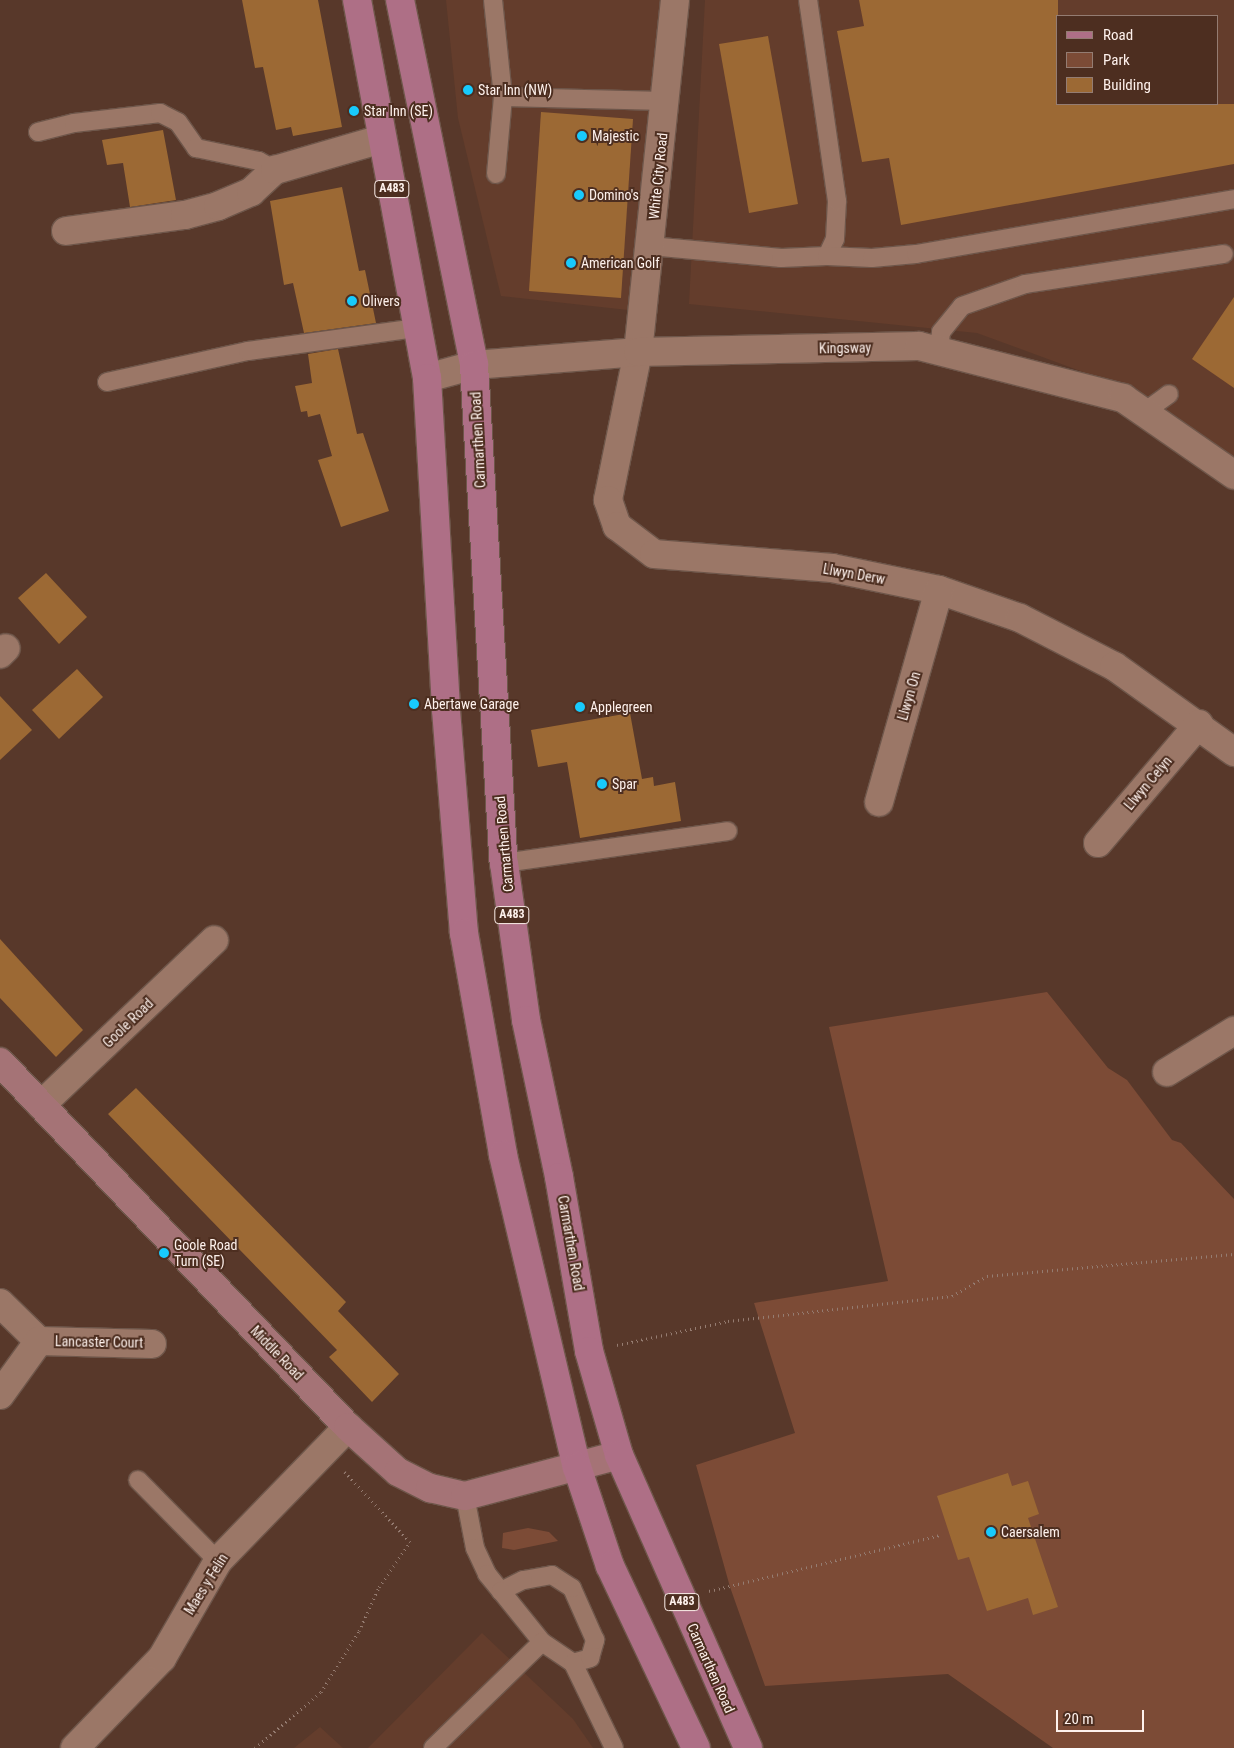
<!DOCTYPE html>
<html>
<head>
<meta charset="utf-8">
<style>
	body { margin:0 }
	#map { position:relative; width:1234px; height:1748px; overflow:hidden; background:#58382a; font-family:"Roboto Condensed",sans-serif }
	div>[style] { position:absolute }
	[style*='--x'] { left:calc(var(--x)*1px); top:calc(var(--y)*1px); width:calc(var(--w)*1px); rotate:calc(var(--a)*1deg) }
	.built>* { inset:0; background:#643d2c }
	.green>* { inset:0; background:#7c4b36 }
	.building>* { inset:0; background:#9c6934 }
	.path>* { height:3px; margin-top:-1.5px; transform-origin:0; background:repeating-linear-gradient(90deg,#957c71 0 1px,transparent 0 5px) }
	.roads { filter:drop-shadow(1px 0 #6e564a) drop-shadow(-1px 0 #6e564a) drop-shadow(0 1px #6e564a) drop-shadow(0 -1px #6e564a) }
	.lane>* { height:18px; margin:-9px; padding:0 9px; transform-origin:9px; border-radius:9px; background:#9b7767 }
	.street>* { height:28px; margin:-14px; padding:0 14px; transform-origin:14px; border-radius:14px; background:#9b7767 }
	.secondary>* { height:28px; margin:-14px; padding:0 14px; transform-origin:14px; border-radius:14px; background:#a57376 }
	.primary>* { height:28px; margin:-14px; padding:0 14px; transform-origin:14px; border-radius:14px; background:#ae6f86 }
	.dots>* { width:14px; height:14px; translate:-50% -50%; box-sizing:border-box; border:2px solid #4d2e20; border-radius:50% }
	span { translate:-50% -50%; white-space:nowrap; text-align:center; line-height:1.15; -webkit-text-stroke:4px #4d2e20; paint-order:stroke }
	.shield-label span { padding:1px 4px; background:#4d2e20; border:1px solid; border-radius:4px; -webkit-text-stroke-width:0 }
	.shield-label { font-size:12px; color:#fef1ec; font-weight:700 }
	.poi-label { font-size:14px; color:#fef1ec }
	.left { translate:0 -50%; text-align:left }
	.street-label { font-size:14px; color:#fef1ec }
	.legend { position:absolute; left:1056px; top:15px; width:162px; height:90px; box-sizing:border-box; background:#4d2e20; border:1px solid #947c72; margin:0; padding:6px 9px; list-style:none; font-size:15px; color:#fef1ec }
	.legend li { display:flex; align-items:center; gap:10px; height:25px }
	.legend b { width:25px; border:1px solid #947c72 }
	.scale { position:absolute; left:1056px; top:1710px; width:88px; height:22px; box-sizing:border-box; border:2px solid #fef1ec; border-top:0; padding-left:6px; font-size:15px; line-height:18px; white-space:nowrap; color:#fef1ec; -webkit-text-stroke:4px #4d2e20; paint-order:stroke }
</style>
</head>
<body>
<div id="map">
	<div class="built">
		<i style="clip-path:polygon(446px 0,662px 0,628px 310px,501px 296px,458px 118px)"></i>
		<i style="clip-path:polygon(evenodd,705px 0,1234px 0,1234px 458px,1140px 393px,977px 333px,689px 304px,705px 0,1058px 16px,1218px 16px,1218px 104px,1058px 104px,1058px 16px)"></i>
		<i style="clip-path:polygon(482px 1633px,573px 1719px,593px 1748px,368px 1748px)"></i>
		<i style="clip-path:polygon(320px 1727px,343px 1748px,294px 1748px)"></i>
	</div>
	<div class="green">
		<i style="clip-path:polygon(1047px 992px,1108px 1068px,1127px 1080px,1172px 1140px,1181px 1143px,1234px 1199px,1234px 1748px,1053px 1748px,948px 1674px,765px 1686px,730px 1587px,696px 1465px,795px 1433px,754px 1303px,888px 1281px,829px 1027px)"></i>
		<i style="clip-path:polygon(528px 1528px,549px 1532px,558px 1541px,514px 1550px,502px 1548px,503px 1533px)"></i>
	</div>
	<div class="building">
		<i style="clip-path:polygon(242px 0,318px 0,342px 127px,293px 136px,291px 127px,276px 130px,263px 67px,255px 68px)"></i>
		<i style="clip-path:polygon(859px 0,1058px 0,1058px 104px,1234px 104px,1234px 164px,901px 225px,889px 158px,862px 162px,837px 31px,864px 26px)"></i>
		<i style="clip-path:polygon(768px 36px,798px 204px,749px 213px,719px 44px)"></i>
		<i style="clip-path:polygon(541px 112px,633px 119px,621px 298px,529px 291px)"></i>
		<i style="clip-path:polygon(163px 130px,176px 200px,130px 207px,123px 163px,107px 165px,102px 140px)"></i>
		<i style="clip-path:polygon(342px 187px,359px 271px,365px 270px,376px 323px,304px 333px,293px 283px,284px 285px,270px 201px)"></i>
		<i style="clip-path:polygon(1234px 297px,1234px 388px,1192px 359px)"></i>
		<i style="clip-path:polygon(338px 349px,357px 434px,363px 433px,389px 511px,341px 527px,318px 460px,332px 456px,320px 414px,308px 417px,307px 411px,301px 412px,295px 386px,312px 383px,308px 354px)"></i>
		<i style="clip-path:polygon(46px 573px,87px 617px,59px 644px,18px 598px)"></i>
		<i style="clip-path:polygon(77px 669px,103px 697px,59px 739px,32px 710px)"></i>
		<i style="clip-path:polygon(0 696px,32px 730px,0 760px)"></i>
		<i style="clip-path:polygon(630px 713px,642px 779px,653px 777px,654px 786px,675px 782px,681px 821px,580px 838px,567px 762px,538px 767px,531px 730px)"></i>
		<i style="clip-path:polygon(0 939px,83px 1030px,56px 1057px,0 998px)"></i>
		<i style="clip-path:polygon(136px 1088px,346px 1302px,338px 1311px,399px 1374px,372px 1402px,329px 1357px,337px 1350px,108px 1114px)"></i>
		<i style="clip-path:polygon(1008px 1473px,1012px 1486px,1028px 1481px,1039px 1514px,1028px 1518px,1058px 1607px,1033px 1615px,1028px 1598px,987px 1611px,969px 1557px,958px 1560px,937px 1496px)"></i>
	</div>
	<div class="path">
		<i style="--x:617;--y:1345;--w:114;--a:-12.2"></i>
		<i style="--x:728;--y:1321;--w:225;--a:-6.4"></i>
		<i style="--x:952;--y:1296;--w:40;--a:-29.7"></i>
		<i style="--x:987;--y:1276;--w:248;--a:-5.1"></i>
		<i style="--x:709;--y:1591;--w:238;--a:-13.6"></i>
		<i style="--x:255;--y:1748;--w:87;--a:-40.3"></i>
		<i style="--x:321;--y:1692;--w:72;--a:-58.1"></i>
		<i style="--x:359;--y:1631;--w:48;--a:-65.6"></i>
		<i style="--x:379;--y:1587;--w:55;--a:-55.4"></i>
		<i style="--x:410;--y:1542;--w:96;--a:-132.9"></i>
	</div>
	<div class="roads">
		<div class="lane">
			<i style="--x:493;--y:0;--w:98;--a:84.1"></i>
			<i style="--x:503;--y:97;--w:163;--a:1.4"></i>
			<i style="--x:38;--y:132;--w:37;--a:-14"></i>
			<i style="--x:74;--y:123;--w:87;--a:-6.6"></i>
			<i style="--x:160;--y:113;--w:20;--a:27"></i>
			<i style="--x:178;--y:122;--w:32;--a:55"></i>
			<i style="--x:196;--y:148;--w:64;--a:11.7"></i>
			<i style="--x:259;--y:161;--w:18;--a:29"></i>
			<i style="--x:496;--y:174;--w:77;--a:-84.8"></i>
			<i style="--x:650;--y:246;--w:132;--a:5.2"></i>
			<i style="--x:781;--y:258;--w:46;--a:-2.5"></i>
			<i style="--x:827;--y:256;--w:19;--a:-65"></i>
			<i style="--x:835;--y:239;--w:38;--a:-87"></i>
			<i style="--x:837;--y:201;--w:203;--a:-98.2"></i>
			<i style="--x:827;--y:256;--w:45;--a:2.5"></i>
			<i style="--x:872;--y:258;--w:44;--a:-5.2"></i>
			<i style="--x:916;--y:254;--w:323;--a:-9.8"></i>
			<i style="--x:939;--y:351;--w:19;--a:-84"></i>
			<i style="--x:941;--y:332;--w:33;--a:-51"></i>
			<i style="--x:962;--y:306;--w:67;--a:-19.2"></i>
			<i style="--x:1025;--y:284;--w:201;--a:-8.6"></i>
			<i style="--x:107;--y:382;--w:144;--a:-12.4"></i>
			<i style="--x:248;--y:351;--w:171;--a:-7.8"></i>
			<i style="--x:1143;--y:413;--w:32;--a:-36"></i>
			<i style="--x:504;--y:863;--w:226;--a:-8.1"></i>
			<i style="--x:138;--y:1480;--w:114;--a:45.4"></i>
			<i style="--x:465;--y:1496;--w:53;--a:79.1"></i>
			<i style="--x:475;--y:1548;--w:29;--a:65"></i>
			<i style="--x:487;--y:1574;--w:22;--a:51"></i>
			<i style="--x:573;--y:1663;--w:18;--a:-16"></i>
			<i style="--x:590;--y:1658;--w:19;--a:-74"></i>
			<i style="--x:595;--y:1640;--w:57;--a:-113.9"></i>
			<i style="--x:572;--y:1588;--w:24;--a:-147"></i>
			<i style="--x:552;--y:1575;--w:29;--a:170"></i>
			<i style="--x:523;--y:1580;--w:25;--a:153"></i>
			<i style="--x:501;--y:1591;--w:65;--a:51.2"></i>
			<i style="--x:542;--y:1642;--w:37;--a:34"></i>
			<i style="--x:573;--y:1663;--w:94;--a:64.2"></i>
			<i style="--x:433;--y:1748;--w:152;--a:-44.2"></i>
		</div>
		<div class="street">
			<i style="--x:675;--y:0;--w:354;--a:96"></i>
			<i style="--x:638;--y:352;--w:151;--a:101.5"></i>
			<i style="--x:608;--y:500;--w:28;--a:71"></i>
			<i style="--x:617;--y:526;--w:46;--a:37.1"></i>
			<i style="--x:654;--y:554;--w:179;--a:4.5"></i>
			<i style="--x:832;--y:568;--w:109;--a:11.6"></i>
			<i style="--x:939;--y:590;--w:86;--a:19.1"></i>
			<i style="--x:1020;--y:618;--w:106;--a:27.1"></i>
			<i style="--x:1114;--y:666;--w:148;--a:35.6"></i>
			<i style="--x:66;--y:231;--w:120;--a:-7.7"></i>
			<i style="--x:185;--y:215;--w:34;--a:-15"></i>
			<i style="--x:218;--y:206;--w:36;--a:-23"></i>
			<i style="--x:251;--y:192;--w:33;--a:-43"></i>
			<i style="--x:275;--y:170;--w:111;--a:-16.2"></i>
			<i style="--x:427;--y:378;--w:49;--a:-15.5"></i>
			<i style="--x:474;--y:365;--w:165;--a:-4.5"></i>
			<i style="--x:638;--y:352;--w:281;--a:-1.2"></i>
			<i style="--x:919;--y:346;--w:211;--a:14.3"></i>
			<i style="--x:1123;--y:398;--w:135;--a:34.7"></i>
			<i style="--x:0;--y:654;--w:8;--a:-45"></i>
			<i style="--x:879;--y:802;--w:220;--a:-74.2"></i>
			<i style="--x:1098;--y:843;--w:156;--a:-49.7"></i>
			<i style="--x:1167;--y:1072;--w:79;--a:-31.5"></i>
			<i style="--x:41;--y:1105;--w:239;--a:-43.6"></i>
			<i style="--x:0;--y:1303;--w:54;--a:44.3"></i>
			<i style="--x:39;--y:1341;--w:113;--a:1.5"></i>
			<i style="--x:0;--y:1395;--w:67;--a:-54.2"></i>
			<i style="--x:75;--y:1748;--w:125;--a:-46"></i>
			<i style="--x:162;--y:1658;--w:112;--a:-60"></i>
			<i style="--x:218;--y:1561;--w:187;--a:-45.9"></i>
		</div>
		<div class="secondary">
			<i style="--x:0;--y:1062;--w:504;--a:46.37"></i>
			<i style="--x:348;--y:1427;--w:67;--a:42"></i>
			<i style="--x:398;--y:1472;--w:36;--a:27"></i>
			<i style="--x:430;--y:1488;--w:36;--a:13"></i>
			<i style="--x:465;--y:1496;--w:159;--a:-14.9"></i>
		</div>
		<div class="primary">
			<i style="--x:357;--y:0;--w:384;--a:79.5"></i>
			<i style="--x:427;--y:378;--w:333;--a:86.7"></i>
			<i style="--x:446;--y:710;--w:224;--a:85.4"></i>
			<i style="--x:464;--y:933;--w:225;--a:80"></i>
			<i style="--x:503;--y:1155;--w:321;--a:76.7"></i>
			<i style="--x:577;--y:1467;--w:104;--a:71.6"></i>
			<i style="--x:610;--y:1566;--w:201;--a:64.7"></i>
			<i style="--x:400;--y:0;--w:372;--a:78.5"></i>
			<i style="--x:474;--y:365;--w:499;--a:86.6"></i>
			<i style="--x:504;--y:863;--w:159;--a:82"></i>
			<i style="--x:526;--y:1020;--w:160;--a:78.1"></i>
			<i style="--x:559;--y:1177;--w:177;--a:80.2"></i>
			<i style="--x:589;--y:1351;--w:108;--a:73.9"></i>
			<i style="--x:619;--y:1455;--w:320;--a:66.2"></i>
		</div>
	</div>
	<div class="dots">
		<i style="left:468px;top:90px;background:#18cafc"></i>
		<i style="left:354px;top:111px;background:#18cafc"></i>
		<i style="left:582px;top:136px;background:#18cafc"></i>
		<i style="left:579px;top:195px;background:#18cafc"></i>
		<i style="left:571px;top:263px;background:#18cafc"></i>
		<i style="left:352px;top:301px;background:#18cafc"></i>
		<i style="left:414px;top:704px;background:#18cafc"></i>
		<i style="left:580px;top:707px;background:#18cafc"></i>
		<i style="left:602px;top:784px;background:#18cafc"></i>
		<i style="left:164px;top:1253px;background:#18cafc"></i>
		<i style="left:991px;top:1532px;background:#18cafc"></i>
	</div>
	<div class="shield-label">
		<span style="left:392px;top:189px">A483</span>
		<span style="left:512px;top:915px">A483</span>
		<span style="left:682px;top:1602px">A483</span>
	</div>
	<div class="poi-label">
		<span class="left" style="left:478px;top:90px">Star Inn (NW)</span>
		<span class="left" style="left:364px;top:111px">Star Inn (SE)</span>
		<span class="left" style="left:592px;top:136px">Majestic</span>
		<span class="left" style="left:589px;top:195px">Domino's</span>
		<span class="left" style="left:581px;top:263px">American Golf</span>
		<span class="left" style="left:362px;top:301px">Olivers</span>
		<span class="left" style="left:424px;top:704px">Abertawe Garage</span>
		<span class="left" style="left:590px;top:707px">Applegreen</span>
		<span class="left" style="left:612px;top:784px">Spar</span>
		<span class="left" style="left:174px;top:1253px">Goole Road<br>Turn (SE)</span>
		<span class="left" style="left:1001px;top:1532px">Caersalem</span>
	</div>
	<div class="street-label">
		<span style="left:658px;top:176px;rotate:-84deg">White City Road</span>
		<span style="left:845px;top:348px;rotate:-1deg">Kingsway</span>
		<span style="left:478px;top:440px;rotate:-93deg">Carmarthen Road</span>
		<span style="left:854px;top:574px;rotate:10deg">Llwyn Derw</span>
		<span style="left:909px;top:696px;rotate:-74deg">Llwyn On</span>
		<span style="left:1148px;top:783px;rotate:-50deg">Llwyn Celyn</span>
		<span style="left:504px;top:844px;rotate:-95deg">Carmarthen Road</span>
		<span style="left:128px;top:1023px;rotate:-44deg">Goole Road</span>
		<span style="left:571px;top:1243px;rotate:80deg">Carmarthen Road</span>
		<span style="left:99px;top:1342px;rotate:1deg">Lancaster Court</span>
		<span style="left:277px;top:1353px;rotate:46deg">Middle Road</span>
		<span style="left:206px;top:1584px;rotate:-58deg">Maes y Felin</span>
		<span style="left:711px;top:1668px;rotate:66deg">Carmarthen Road</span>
	</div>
	<ul class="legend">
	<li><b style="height:6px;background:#ae6f86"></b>Road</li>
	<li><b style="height:14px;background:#7c4b36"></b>Park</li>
	<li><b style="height:14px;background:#9c6934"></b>Building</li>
	</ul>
	<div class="scale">20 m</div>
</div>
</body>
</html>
